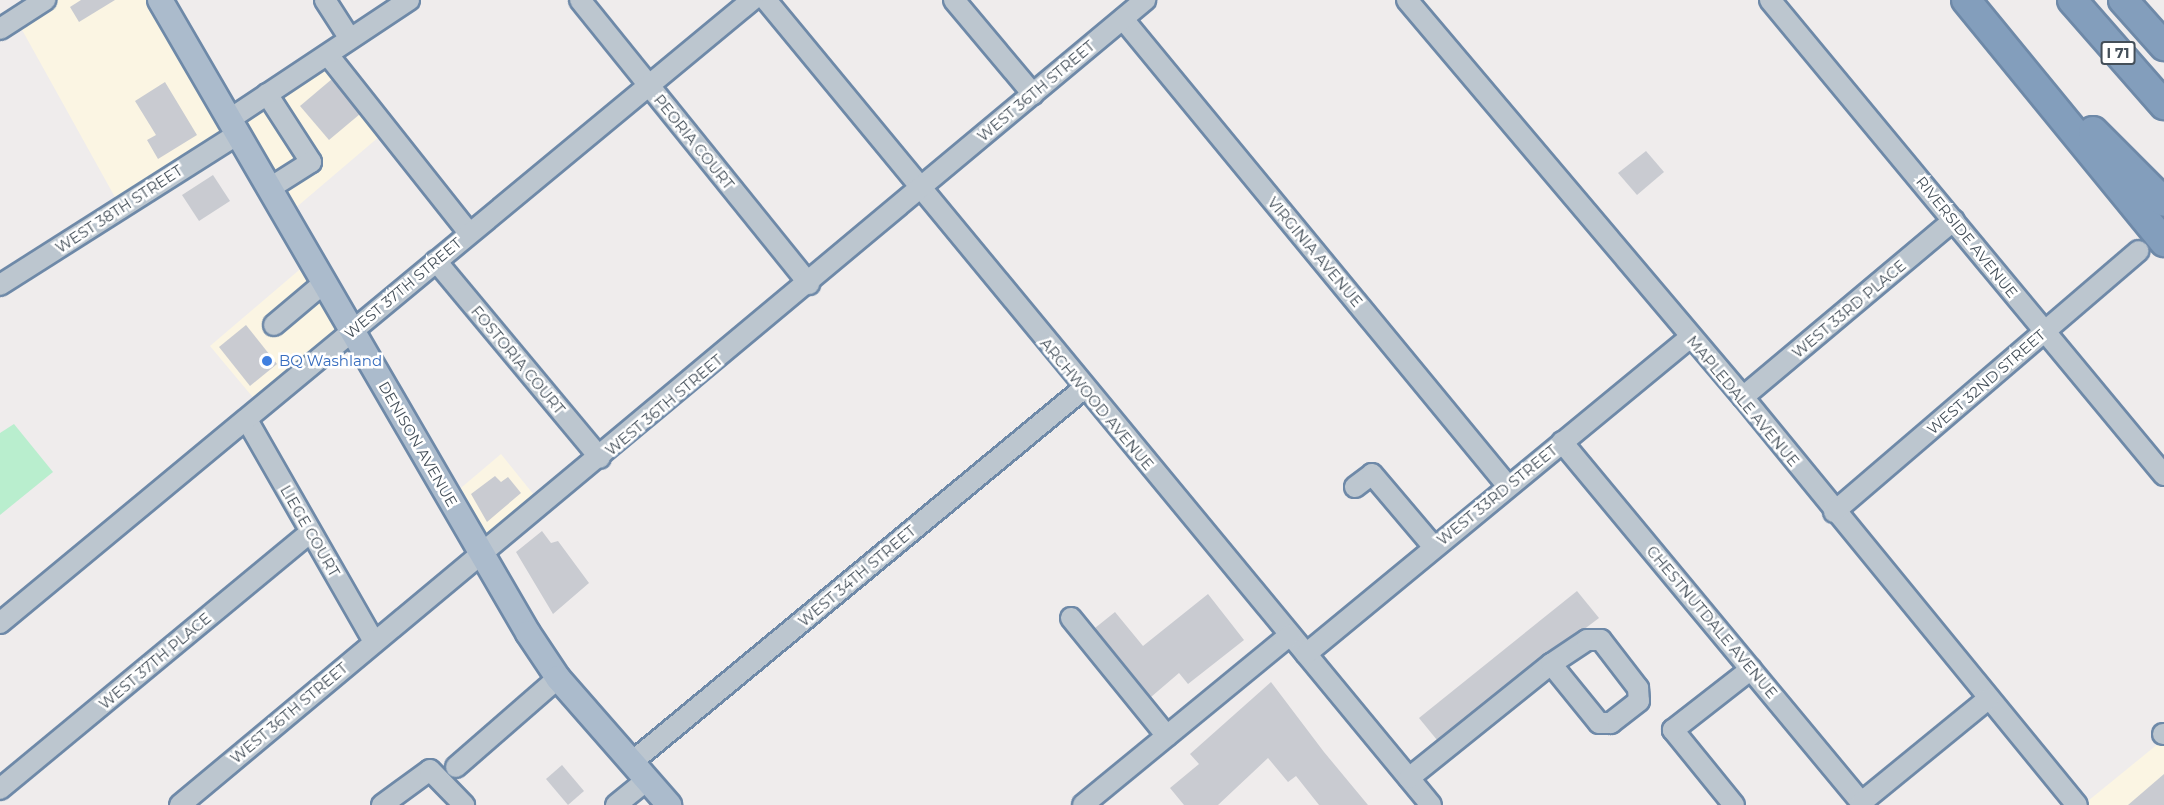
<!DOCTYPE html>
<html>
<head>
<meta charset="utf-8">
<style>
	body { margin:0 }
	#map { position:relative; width:2164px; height:805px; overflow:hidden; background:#efecec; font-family:Montserrat,sans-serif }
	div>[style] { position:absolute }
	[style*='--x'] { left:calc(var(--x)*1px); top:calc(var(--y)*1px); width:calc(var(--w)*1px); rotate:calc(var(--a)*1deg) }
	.commercial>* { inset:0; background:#fbf5e3 }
	.green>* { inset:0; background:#b9eece }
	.building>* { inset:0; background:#c9cbd1 }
	.roads { filter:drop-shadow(2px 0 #6e89a8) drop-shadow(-2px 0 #6e89a8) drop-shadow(0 2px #6e89a8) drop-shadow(0 -2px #6e89a8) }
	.minor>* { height:20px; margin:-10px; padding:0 10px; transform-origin:10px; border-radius:10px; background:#bcc6cf }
	.major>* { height:24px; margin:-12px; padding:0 12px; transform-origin:12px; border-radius:12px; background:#abbbcc }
	.highway>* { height:28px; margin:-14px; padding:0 14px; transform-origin:14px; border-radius:14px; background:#839ebc }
	.dots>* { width:16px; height:16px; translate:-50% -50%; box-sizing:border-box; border:3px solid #fff; border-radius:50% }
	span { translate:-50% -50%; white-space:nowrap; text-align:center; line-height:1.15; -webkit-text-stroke:5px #fff; paint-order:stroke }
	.shield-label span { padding:2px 4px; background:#fff; border:2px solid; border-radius:4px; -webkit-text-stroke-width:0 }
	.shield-label { font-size:14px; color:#444f59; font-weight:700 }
	.street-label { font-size:15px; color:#444f59 }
	.shop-label { font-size:15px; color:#366cbe }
	.left { translate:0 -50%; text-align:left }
</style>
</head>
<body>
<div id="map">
	<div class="commercial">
		<i style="clip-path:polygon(45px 0,160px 0,229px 119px,328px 55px,387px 130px,286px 216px,238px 134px,121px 208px,16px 19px)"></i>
		<i style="clip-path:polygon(312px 259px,352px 329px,261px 407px,210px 346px)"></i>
		<i style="clip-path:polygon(501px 454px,542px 505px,481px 554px,449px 498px)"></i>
		<i style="clip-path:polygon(2164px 739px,2164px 805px,2083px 805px)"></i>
	</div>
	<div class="green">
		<i style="clip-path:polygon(14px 424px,53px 472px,0 515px,0 433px)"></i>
	</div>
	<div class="building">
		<i style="clip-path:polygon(81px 0,115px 0,79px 22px,70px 7px)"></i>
		<i style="clip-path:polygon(332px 79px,360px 114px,329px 140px,300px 106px)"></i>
		<i style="clip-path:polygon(165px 82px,197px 135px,158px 159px,147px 140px,156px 135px,135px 101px)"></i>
		<i style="clip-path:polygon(1646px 151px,1664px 172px,1637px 195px,1618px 173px)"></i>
		<i style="clip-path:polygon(213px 175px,230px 201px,199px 221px,182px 195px)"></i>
		<i style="clip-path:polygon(246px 325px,277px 364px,250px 386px,219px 347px)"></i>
		<i style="clip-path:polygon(495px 476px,501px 482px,508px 477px,521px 493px,487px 522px,471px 494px)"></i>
		<i style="clip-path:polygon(542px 531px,551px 543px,558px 541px,589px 583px,553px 614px,516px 552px)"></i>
		<i style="clip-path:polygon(1577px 591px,1599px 618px,1437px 740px,1419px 718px)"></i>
		<i style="clip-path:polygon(1208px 594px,1244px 640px,1188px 684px,1179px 673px,1151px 697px,1095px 628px,1115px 612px,1143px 646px)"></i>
		<i style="clip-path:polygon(1271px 682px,1324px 752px,1368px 805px,1319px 805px,1296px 776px,1288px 782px,1268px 758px,1218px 805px,1184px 805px,1170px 788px,1199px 764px,1190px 754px)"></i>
		<i style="clip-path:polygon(562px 765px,584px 791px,568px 805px,546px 779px)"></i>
		<i style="clip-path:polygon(2164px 774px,2164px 805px,2128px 805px)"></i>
	</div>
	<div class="roads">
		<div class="minor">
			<i style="--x:325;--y:0;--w:46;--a:57.3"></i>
			<i style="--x:580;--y:0;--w:365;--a:51.1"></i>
			<i style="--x:766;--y:0;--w:1044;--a:50.44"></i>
			<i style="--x:954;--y:0;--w:123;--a:50"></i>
			<i style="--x:1407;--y:0;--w:520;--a:49.76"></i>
			<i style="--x:1743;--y:397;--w:527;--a:50.7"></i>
			<i style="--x:1770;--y:0;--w:617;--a:50.33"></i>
			<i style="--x:1123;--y:19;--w:604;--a:50.51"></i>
			<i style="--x:0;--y:29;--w:54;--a:-32.8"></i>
			<i style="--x:328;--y:55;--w:227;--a:51.6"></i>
			<i style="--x:267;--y:94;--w:81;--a:57.1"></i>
			<i style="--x:311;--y:162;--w:49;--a:147.6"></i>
			<i style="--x:230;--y:119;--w:215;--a:-33.6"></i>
			<i style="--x:436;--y:261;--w:256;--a:50.2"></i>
			<i style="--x:0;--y:285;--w:282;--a:-32.4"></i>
			<i style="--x:274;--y:325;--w:67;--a:-40.1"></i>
			<i style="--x:1743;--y:397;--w:275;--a:-40"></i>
			<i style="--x:247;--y:420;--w:256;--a:60.2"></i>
			<i style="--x:1562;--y:442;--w:472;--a:50.3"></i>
			<i style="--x:1355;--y:487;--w:21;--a:-37"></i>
			<i style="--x:1372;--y:474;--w:96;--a:49.7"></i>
			<i style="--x:1834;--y:512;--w:401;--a:-40.6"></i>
			<i style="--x:1071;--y:618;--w:152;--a:50.9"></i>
			<i style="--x:0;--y:623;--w:977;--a:-39.64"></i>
			<i style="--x:1306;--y:654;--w:497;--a:-39.5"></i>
			<i style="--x:2163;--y:734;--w:1;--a:0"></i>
			<i style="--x:632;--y:762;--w:585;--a:-39.59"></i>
			<i style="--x:456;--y:767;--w:135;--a:-41.1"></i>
			<i style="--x:1409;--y:778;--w:182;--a:-38.8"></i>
			<i style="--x:1551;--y:664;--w:43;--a:-33.7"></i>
			<i style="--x:1587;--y:640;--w:14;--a:0"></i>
			<i style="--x:1601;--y:640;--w:61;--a:52.4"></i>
			<i style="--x:1638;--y:688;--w:13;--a:86"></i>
			<i style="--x:1639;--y:701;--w:36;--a:142"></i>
			<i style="--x:1611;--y:723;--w:12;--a:180"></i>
			<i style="--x:1599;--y:723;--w:76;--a:-129.1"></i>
			<i style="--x:0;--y:789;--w:402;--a:-39.6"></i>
			<i style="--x:1862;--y:802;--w:163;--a:-39.3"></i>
			<i style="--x:180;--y:805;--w:1257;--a:-39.83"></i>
			<i style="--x:382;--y:805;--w:59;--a:-36.1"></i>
			<i style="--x:430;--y:770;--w:49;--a:45.8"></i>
			<i style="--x:616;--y:805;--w:40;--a:-39"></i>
			<i style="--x:1083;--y:805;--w:268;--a:-39.4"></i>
			<i style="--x:1734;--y:805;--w:97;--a:-129.1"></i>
			<i style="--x:1673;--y:730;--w:99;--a:-38"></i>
		</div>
		<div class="major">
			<i style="--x:160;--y:0;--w:732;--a:59.83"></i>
			<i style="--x:528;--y:633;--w:54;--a:56.3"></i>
			<i style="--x:558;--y:678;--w:169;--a:48.8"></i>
		</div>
		<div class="highway">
			<i style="--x:1966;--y:0;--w:313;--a:50.7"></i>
			<i style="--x:2072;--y:0;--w:140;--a:48.8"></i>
			<i style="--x:2123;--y:0;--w:62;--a:48.3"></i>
			<i style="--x:2093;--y:131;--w:100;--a:45"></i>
		</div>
	</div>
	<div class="dots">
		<i style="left:267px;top:361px;background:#3f7fe0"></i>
	</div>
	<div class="shield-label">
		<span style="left:2118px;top:53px">I 71</span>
	</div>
	<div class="street-label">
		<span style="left:1036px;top:91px;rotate:-40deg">WEST 36TH STREET</span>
		<span style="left:694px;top:142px;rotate:51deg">PEORIA COURT</span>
		<span style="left:119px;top:209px;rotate:-33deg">WEST 38TH STREET</span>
		<span style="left:1967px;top:237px;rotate:51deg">RIVERSIDE AVENUE</span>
		<span style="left:1315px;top:252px;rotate:50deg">VIRGINIA AVENUE</span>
		<span style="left:403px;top:288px;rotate:-40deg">WEST 37TH STREET</span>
		<span style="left:1849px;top:309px;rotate:-40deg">WEST 33RD PLACE</span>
		<span style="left:518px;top:360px;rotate:50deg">FOSTORIA COURT</span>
		<span style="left:1986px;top:382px;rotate:-41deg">WEST 32ND STREET</span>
		<span style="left:1743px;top:401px;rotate:50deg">MAPLEDALE AVENUE</span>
		<span style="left:1097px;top:404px;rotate:50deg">ARCHWOOD AVENUE</span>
		<span style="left:664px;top:405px;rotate:-40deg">WEST 36TH STREET</span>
		<span style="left:418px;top:444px;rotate:60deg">DENISON AVENUE</span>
		<span style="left:1497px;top:495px;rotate:-39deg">WEST 33RD STREET</span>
		<span style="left:310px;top:531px;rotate:60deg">LIEGE COURT</span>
		<span style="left:857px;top:576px;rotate:-40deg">WEST 34TH STREET</span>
		<span style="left:1712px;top:622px;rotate:50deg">CHESTNUTDALE AVENUE</span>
		<span style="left:155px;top:661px;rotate:-40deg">WEST 37TH PLACE</span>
		<span style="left:289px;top:713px;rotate:-40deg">WEST 36TH STREET</span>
	</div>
	<div class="shop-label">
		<span class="left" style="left:279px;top:361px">BQ Washland</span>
	</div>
</div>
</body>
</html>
